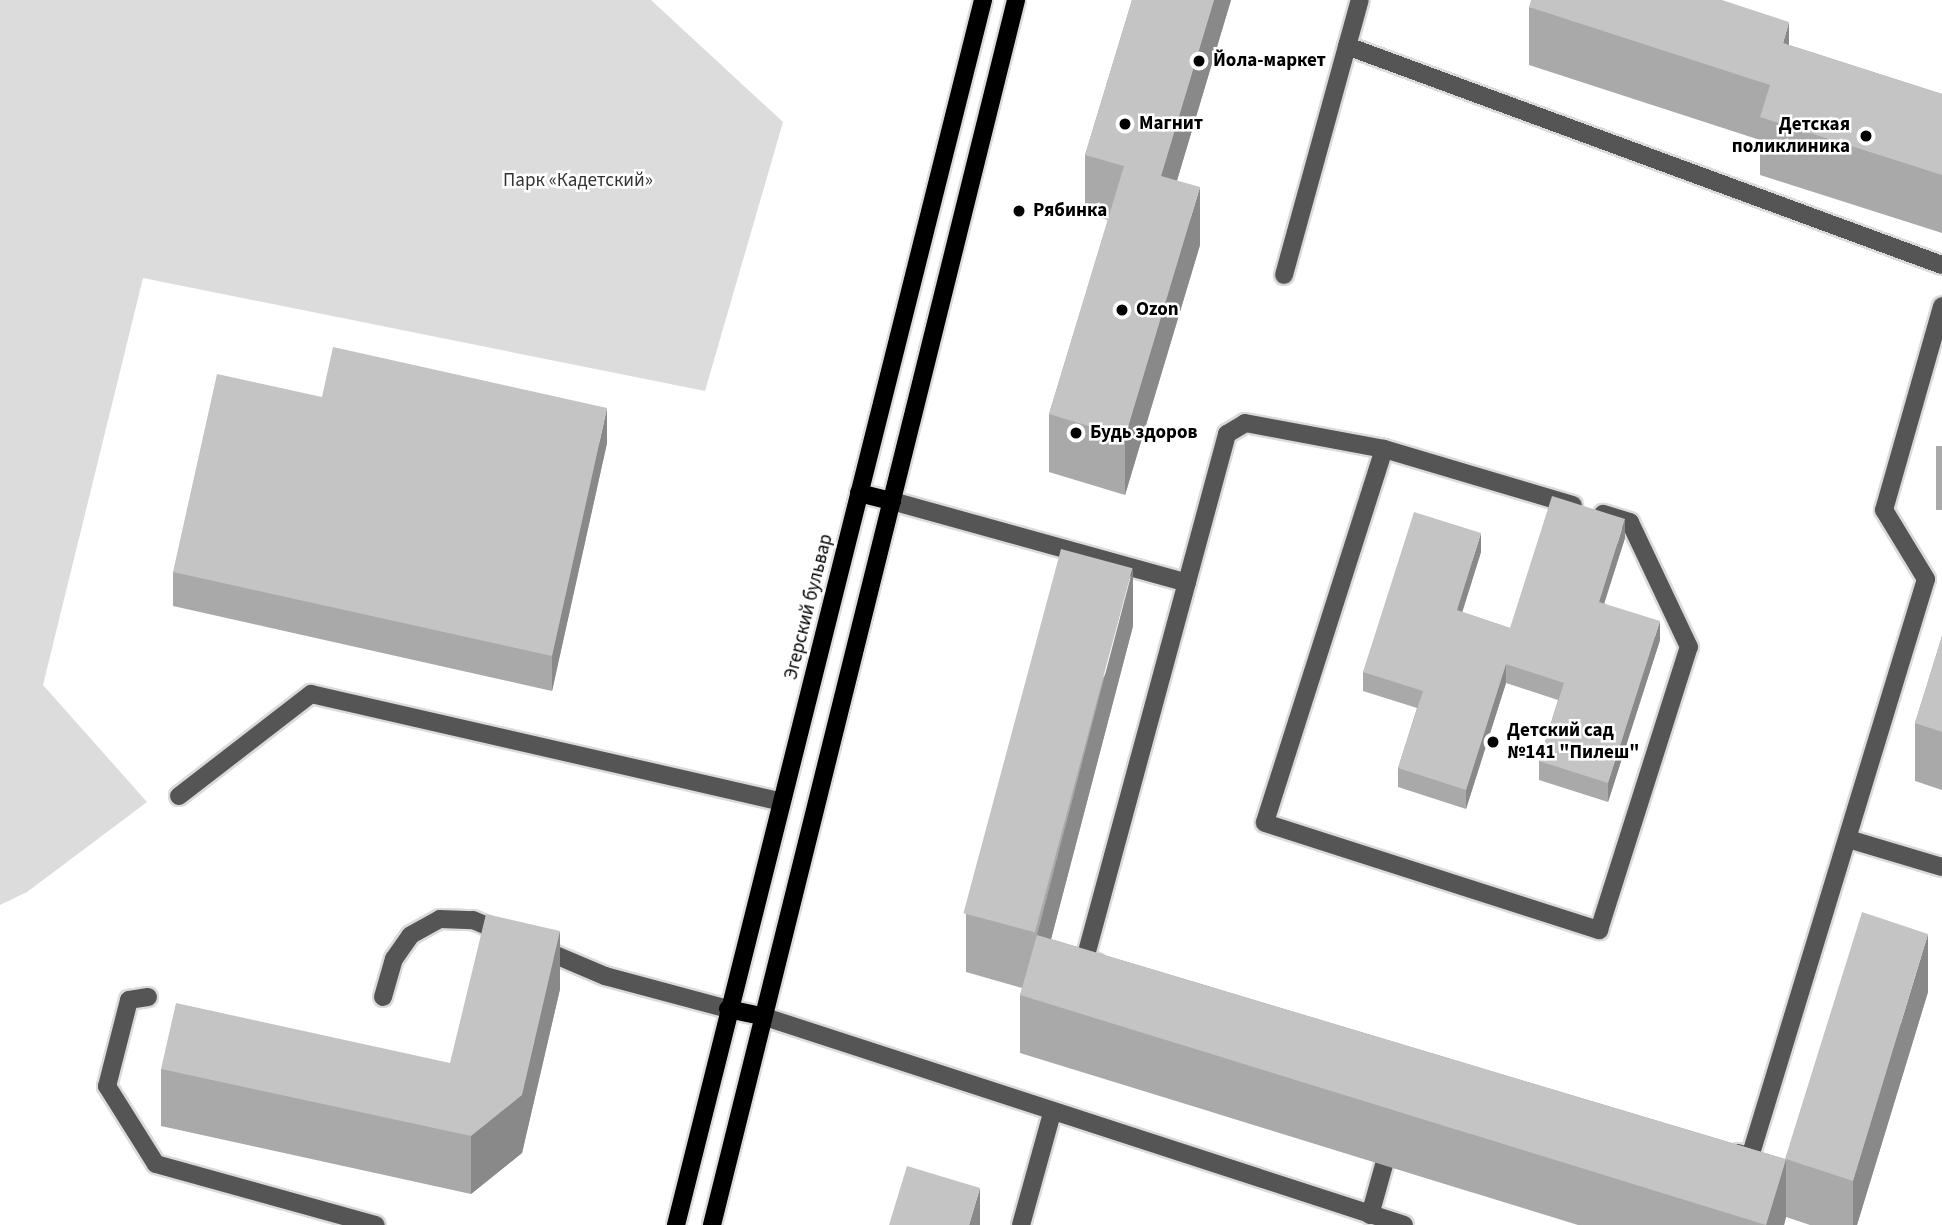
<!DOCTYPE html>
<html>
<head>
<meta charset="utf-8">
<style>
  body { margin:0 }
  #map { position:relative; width:1942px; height:1225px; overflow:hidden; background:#fff; font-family:"Source Sans 3",sans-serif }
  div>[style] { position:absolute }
  .green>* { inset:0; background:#dcdcdc }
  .roads { filter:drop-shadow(2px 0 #dbdbdb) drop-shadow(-2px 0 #dbdbdb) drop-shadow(0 2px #dbdbdb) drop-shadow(0 -2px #dbdbdb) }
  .minor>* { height:18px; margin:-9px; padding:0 9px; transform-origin:9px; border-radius:9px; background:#555 }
  .major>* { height:18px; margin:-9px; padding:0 9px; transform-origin:9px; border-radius:9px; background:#000 }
  .wall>* { inset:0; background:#a9a9a9; transform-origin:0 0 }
  .shaded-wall>* { inset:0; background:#898989 }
  .building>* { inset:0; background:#c4c4c4; transform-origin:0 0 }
  .dots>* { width:19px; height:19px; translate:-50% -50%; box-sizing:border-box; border:4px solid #fff; border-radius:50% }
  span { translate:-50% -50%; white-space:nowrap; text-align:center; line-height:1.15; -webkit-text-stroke:5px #fff; paint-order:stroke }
  .poi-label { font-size:19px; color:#000; font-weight:700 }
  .left { translate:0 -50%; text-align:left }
  .right { translate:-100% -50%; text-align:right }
  .park-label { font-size:19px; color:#333 }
  .street-label { font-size:19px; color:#000 }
</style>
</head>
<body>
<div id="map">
  <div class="green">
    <i style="clip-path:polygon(0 0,651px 0,783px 122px,705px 391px,143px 278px,43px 685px,147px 802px,27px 892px,0 905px)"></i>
  </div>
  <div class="roads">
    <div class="minor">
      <i style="left:1347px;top:46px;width:634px;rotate:20.21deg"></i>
      <i style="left:1284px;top:275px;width:285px;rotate:-74.6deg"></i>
      <i style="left:1384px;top:449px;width:392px;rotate:107.7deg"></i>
      <i style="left:1265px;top:823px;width:351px;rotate:17.8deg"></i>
      <i style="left:1599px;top:930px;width:297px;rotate:-72.4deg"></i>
      <i style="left:1689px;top:647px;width:138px;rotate:-115.3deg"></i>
      <i style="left:1630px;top:522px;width:28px;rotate:-163deg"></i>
      <i style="left:892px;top:501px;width:306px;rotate:15.5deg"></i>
      <i style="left:179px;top:796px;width:167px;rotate:-37.7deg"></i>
      <i style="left:311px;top:694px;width:482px;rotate:12.9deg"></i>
      <i style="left:1848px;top:839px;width:98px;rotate:16.6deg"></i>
      <i style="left:539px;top:948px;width:72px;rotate:23deg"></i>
      <i style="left:605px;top:976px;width:127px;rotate:15deg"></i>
      <i style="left:1097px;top:963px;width:13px;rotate:-162deg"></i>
      <i style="left:1085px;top:959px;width:544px;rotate:-74.86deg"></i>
      <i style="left:1227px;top:434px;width:21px;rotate:-31deg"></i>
      <i style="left:1245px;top:423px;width:141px;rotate:10.6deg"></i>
      <i style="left:1384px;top:449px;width:197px;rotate:16.5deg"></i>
      <i style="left:148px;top:997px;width:19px;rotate:171deg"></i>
      <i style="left:129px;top:1000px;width:89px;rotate:104.3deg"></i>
      <i style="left:107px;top:1086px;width:92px;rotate:57.9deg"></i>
      <i style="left:156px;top:1164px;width:228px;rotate:15.5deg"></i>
      <i style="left:383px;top:997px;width:40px;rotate:-74deg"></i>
      <i style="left:394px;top:959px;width:29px;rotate:-55deg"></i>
      <i style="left:411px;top:935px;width:33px;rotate:-29deg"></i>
      <i style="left:440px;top:919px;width:33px;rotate:2deg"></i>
      <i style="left:473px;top:920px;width:33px;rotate:23deg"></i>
      <i style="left:762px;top:1016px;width:675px;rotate:18.03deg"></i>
      <i style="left:1738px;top:1153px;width:13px;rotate:18deg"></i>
      <i style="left:1750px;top:1157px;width:604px;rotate:-73.06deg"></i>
      <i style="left:1926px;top:579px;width:81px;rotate:-121.3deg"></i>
      <i style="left:1884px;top:510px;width:212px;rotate:-74.1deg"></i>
      <i style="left:1370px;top:1215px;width:52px;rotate:-74.4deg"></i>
      <i style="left:1021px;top:1225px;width:116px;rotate:-74.5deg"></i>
    </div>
    <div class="major">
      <i style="left:859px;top:493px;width:34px;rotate:14deg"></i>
      <i style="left:728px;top:1009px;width:35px;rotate:12deg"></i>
      <i style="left:676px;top:1225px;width:1263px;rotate:-75.93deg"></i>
      <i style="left:712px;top:1225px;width:1262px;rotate:-76.06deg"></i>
    </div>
  </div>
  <div class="wall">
    <i style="clip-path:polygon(1132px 0,1231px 0,1177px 180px,1200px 245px,1125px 495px,1049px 472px,1049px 414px,1108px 220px,1085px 213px,1085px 155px)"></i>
    <i style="clip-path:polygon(1529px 7px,1789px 45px,1942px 94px,1942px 233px,1760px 175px,1760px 140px,1529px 65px)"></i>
    <i style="clip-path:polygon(322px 397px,607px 443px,552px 691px,173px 606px,173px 572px)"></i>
    <i style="left:1942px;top:446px;width:64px;height:6px;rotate:90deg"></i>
    <i style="clip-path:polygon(1625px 538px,1604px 603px,1660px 640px,1608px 802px,1539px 780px,1539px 761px,1558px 700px,1506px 683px,1466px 809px,1398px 787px,1398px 768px,1417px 708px,1363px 691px,1363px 672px,1481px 552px,1462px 612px,1510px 628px)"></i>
    <i style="clip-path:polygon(1133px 626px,1051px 939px,1785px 1159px,1928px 992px,1857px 1225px,1810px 1225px,1786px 1217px,1784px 1225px,1578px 1225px,1020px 1053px,1020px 995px,1022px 988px,966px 972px,966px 914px)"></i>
    <i style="clip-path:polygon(1942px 636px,1942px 790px,1915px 781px,1915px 723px)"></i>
    <i style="clip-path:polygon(560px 989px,522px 1153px,471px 1194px,161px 1126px,161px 1069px,450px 1063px)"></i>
  </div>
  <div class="shaded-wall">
    <i style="clip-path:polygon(1214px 0,1231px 0,1161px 234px,1161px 176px)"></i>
    <i style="clip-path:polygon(1789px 22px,1789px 80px,1783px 43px)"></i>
    <i style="clip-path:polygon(1200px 187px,1200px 245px,1125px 495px,1125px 437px)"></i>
    <i style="clip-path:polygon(607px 408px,607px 443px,552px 691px,552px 656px)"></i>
    <i style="clip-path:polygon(1625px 519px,1625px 538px,1599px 620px,1599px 602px)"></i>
    <i style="clip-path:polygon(1481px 533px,1481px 552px,1457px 629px,1457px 610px)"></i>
    <i style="clip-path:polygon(1133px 568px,1133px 626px,1037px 993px,1037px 935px)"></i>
    <i style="clip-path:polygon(1660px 621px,1660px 640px,1608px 802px,1608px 783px)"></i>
    <i style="clip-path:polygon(1506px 664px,1506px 683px,1466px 809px,1466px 790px)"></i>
    <i style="clip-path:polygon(560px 931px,560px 989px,522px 1153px,471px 1194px,471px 1136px)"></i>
    <i style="clip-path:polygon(1928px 934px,1928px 992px,1857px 1225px,1853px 1225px,1853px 1181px)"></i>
    <i style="clip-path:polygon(1786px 1159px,1786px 1217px,1784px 1225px,1766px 1225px)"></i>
    <i style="clip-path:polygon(980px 1188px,980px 1225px,969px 1225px)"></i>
  </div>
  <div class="building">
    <i style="clip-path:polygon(1132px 0,1214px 0,1161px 176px,1200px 187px,1125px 437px,1049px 414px,1124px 166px,1085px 155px)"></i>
    <i style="clip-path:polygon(1531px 0,1722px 0,1789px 22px,1783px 43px,1942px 94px,1942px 175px,1760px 117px,1770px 85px,1529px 7px)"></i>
    <i style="clip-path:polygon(333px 347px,607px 408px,552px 656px,173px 572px,217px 374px,322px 397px)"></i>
    <i style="clip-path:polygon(1552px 496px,1625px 519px,1599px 602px,1660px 621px,1608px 783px,1539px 761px,1564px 683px,1506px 664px,1466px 790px,1398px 768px,1423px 691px,1363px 672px,1414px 512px,1481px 533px,1457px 610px,1510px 628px)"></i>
    <i style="left:1061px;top:549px;width:74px;height:377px;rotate:15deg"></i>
    <i style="clip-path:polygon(1942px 636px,1942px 732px,1915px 723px)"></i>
    <i style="clip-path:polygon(1862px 912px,1928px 934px,1853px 1181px,1786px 1159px,1766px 1225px,1020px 995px,1037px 935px,1785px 1159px)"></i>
    <i style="clip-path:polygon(486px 914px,560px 931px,522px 1095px,471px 1136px,161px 1069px,176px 1003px,450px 1063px)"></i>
    <i style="clip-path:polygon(907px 1166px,980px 1188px,969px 1225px,889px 1225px)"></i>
  </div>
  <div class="dots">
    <i style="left:1199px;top:61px;background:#000"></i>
    <i style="left:1125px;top:124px;background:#000"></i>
    <i style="left:1866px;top:136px;background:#000"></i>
    <i style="left:1019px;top:211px;background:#000"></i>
    <i style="left:1122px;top:310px;background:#000"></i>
    <i style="left:1076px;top:433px;background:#000"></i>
    <i style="left:1493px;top:742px;background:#000"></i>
  </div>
  <div class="poi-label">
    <span class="left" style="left:1213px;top:61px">Йола-маркет</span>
    <span class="left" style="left:1139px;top:124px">Магнит</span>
    <span class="right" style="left:1850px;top:136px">Детская<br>поликлиника</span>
    <span class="left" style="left:1033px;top:211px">Рябинка</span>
    <span class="left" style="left:1136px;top:310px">Ozon</span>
    <span class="left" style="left:1090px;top:433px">Будь здоров</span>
    <span class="left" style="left:1507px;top:742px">Детский сад<br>№141 "Пилеш"</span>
  </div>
  <div class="park-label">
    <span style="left:578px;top:181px">Парк «Кадетский»</span>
  </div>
  <div class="street-label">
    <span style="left:809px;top:607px;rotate:-76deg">Эгерский бульвар</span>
  </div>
</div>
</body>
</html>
